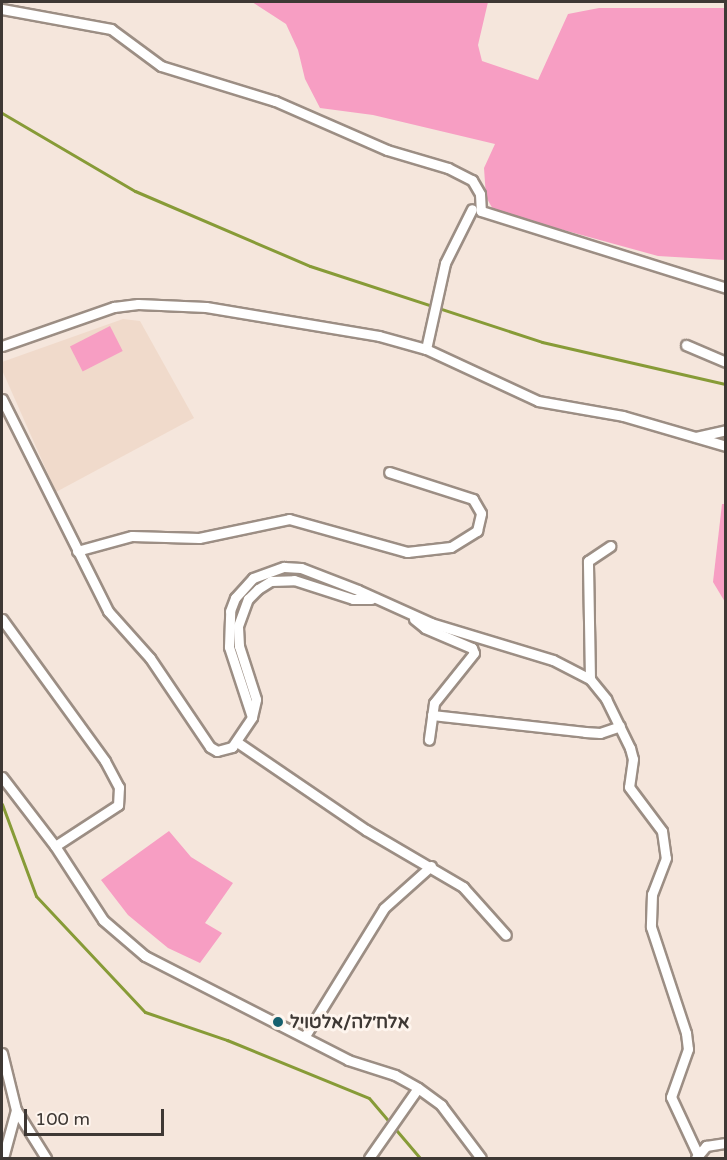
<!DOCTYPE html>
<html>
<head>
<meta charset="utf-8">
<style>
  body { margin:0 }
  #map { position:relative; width:727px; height:1160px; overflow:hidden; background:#f5e6dc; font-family:"Varela Round",Heebo,sans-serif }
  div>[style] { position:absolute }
  .built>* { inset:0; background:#f0dacb }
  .green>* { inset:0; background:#f79ec3; transform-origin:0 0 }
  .stream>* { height:3px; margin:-1.5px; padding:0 1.5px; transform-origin:1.5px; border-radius:1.5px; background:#879b37 }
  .roads { filter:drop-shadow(2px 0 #9c8e84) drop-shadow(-2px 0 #9c8e84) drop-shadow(0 2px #9c8e84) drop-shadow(0 -2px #9c8e84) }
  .minor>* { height:9px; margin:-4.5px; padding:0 4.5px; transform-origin:4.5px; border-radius:4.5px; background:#fff }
  .dots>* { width:16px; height:16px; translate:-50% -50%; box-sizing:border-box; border:3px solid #fef5ee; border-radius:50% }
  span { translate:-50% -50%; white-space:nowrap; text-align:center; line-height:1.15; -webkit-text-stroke:6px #fef5ee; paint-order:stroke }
  .poi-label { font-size:18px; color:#3e3834; font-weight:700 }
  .left { translate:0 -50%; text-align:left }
  .frame { position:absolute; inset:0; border:3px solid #3e3834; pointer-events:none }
  .scale { position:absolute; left:24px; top:1109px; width:140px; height:27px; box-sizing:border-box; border:3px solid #3e3834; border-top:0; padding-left:8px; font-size:18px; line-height:21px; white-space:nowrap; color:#3e3834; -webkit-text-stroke:4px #fef5ee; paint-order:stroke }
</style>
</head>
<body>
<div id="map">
  <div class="built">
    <i style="clip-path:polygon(123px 319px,140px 321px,194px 418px,56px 492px,2px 370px,2px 362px)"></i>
  </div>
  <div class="green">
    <i style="clip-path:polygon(252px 2px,488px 2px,478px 45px,482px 61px,538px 80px,568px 14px,599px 8px,725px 8px,725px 260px,658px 256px,494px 211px,486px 197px,484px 168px,495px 144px,373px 115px,320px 108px,305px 79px,298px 50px,286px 24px)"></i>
    <i style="left:110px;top:326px;width:28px;height:45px;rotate:63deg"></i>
    <i style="clip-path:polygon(722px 504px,725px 504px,725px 602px,713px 582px)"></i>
    <i style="clip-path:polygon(169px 831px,191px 857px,233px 883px,205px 923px,222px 933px,200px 963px,168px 948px,128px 915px,101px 880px)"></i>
  </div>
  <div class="stream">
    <i style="left:2px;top:113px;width:154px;rotate:30.4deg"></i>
    <i style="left:135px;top:191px;width:190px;rotate:23.2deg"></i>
    <i style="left:310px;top:266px;width:244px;rotate:18.1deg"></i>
    <i style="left:542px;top:342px;width:189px;rotate:12.9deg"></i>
    <i style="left:2px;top:804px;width:98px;rotate:69.7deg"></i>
    <i style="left:36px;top:896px;width:159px;rotate:46.8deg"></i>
    <i style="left:145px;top:1012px;width:87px;rotate:18.9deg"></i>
    <i style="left:227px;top:1040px;width:153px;rotate:22.2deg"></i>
    <i style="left:369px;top:1098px;width:79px;rotate:49.6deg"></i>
  </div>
  <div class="roads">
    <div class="minor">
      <i style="left:2px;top:9px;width:111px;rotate:10.4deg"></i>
      <i style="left:111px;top:29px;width:62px;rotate:36.5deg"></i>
      <i style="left:161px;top:66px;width:119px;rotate:17.1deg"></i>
      <i style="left:275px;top:101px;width:122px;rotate:23.6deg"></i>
      <i style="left:387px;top:150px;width:64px;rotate:16.4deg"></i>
      <i style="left:448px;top:168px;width:27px;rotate:27deg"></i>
      <i style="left:472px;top:180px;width:16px;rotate:60deg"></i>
      <i style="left:480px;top:194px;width:17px;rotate:87deg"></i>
      <i style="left:481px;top:211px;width:257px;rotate:17.4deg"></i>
      <i style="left:686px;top:345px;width:43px;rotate:23deg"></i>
      <i style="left:2px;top:346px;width:119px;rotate:-19.2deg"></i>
      <i style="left:114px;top:307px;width:24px;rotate:-7deg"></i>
      <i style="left:138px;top:304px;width:68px;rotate:2.5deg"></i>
      <i style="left:206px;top:307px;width:175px;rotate:9.5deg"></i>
      <i style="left:379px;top:336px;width:49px;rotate:15.5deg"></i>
      <i style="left:426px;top:349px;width:123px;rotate:24.9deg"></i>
      <i style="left:538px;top:401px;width:86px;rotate:10deg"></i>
      <i style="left:623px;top:416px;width:107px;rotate:16.2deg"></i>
      <i style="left:426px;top:349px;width:88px;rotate:-77.5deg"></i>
      <i style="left:445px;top:263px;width:60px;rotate:-63.4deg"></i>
      <i style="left:2px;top:399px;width:237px;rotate:63.4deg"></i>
      <i style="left:108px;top:611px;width:63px;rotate:48.2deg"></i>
      <i style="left:150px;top:658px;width:107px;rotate:56deg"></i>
      <i style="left:210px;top:747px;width:8px;rotate:30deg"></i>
      <i style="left:217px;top:751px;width:16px;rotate:-15deg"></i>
      <i style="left:232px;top:747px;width:36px;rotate:-56deg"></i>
      <i style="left:252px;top:717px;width:18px;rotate:-77deg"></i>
      <i style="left:256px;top:699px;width:56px;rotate:-107.8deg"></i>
      <i style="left:239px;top:646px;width:20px;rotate:-93deg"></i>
      <i style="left:238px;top:626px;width:29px;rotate:-70deg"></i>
      <i style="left:248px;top:599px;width:14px;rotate:-45deg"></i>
      <i style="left:258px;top:589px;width:15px;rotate:-32deg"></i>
      <i style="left:271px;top:581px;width:23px;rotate:-2deg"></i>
      <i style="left:294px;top:580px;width:62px;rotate:17.9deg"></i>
      <i style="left:353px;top:599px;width:18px"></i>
      <i style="left:696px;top:437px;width:31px;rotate:-13deg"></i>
      <i style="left:77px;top:551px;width:57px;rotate:-15.3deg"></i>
      <i style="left:132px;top:536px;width:67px;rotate:1.7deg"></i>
      <i style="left:199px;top:538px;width:92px;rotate:-11.9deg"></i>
      <i style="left:289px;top:519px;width:123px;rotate:15.6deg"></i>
      <i style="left:407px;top:552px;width:44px;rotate:-6.5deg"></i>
      <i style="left:451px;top:547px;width:31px;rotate:-32deg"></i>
      <i style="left:477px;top:531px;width:18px;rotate:-77deg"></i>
      <i style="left:481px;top:513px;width:16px;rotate:-120deg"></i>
      <i style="left:473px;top:499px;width:88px;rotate:-162.2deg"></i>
      <i style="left:2px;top:619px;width:175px;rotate:54deg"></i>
      <i style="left:105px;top:761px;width:30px;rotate:62deg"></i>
      <i style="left:119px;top:787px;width:18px;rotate:93deg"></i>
      <i style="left:118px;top:805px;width:75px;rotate:146.9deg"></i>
      <i style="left:414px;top:619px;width:14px;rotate:39deg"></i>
      <i style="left:425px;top:628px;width:51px;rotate:23.1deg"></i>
      <i style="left:472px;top:648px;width:5px;rotate:68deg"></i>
      <i style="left:474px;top:653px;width:64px;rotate:128.7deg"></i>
      <i style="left:434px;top:703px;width:37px;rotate:98deg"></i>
      <i style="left:590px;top:679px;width:118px;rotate:-91deg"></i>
      <i style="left:588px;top:561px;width:27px;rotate:-34deg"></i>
      <i style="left:432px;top:715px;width:154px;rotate:6.3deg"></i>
      <i style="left:585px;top:732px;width:15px;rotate:4deg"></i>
      <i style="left:600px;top:733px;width:21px;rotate:-19deg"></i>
      <i style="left:252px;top:717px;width:74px;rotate:-108.2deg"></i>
      <i style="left:229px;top:647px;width:36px;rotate:-88deg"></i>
      <i style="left:230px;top:611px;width:14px;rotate:-69deg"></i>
      <i style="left:235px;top:598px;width:27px;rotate:-48deg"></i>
      <i style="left:253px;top:578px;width:33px;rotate:-20deg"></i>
      <i style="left:284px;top:567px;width:17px;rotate:3deg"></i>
      <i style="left:301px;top:568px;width:61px;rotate:21.1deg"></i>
      <i style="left:358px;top:590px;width:80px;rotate:24.3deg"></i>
      <i style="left:431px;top:623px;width:127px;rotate:16.9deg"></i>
      <i style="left:553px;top:660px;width:42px;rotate:27.2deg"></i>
      <i style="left:590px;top:679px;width:26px;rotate:51deg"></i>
      <i style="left:606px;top:699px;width:55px;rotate:63.9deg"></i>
      <i style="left:630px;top:748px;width:11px;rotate:75deg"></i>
      <i style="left:633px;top:759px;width:28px;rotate:98deg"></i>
      <i style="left:629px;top:787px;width:55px;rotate:53.1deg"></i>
      <i style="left:662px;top:831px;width:27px;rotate:82deg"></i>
      <i style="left:666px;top:858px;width:39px;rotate:111deg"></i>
      <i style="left:652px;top:894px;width:33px;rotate:92deg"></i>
      <i style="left:651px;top:927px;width:112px;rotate:71.7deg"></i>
      <i style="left:686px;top:1033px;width:16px;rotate:83deg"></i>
      <i style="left:688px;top:1049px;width:51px;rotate:109.5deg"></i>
      <i style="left:671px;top:1097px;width:64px;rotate:65deg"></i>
      <i style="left:237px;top:742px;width:156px;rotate:34.3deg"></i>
      <i style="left:366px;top:830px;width:113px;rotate:30.4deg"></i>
      <i style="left:463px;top:887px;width:64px;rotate:48.1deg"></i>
      <i style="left:2px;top:777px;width:87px;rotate:52.5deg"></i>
      <i style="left:55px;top:846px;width:88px;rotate:57deg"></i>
      <i style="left:103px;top:920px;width:55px;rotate:40.6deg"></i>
      <i style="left:145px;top:956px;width:228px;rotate:27.1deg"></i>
      <i style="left:348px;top:1060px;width:49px;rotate:17.7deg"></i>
      <i style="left:395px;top:1075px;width:26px;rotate:29deg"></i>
      <i style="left:418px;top:1088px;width:29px;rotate:36deg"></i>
      <i style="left:441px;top:1105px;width:66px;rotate:53deg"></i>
      <i style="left:305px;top:1036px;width:150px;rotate:-58.3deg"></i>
      <i style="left:384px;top:908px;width:63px;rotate:-41.8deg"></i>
      <i style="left:2px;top:1053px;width:59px;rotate:76.2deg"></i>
      <i style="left:16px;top:1110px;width:50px;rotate:105.2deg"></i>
      <i style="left:16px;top:1110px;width:57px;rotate:58deg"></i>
      <i style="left:369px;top:1158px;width:85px;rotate:-55deg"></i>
      <i style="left:696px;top:1158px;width:16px;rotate:-50deg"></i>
      <i style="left:706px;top:1146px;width:20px;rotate:-9deg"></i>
    </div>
  </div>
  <div class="dots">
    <i style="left:278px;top:1022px;background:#16606e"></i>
  </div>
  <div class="poi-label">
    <span class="left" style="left:290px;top:1022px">אלח׳לה/אלטויל</span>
  </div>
  <div class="frame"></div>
  <div class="scale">100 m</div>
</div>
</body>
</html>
